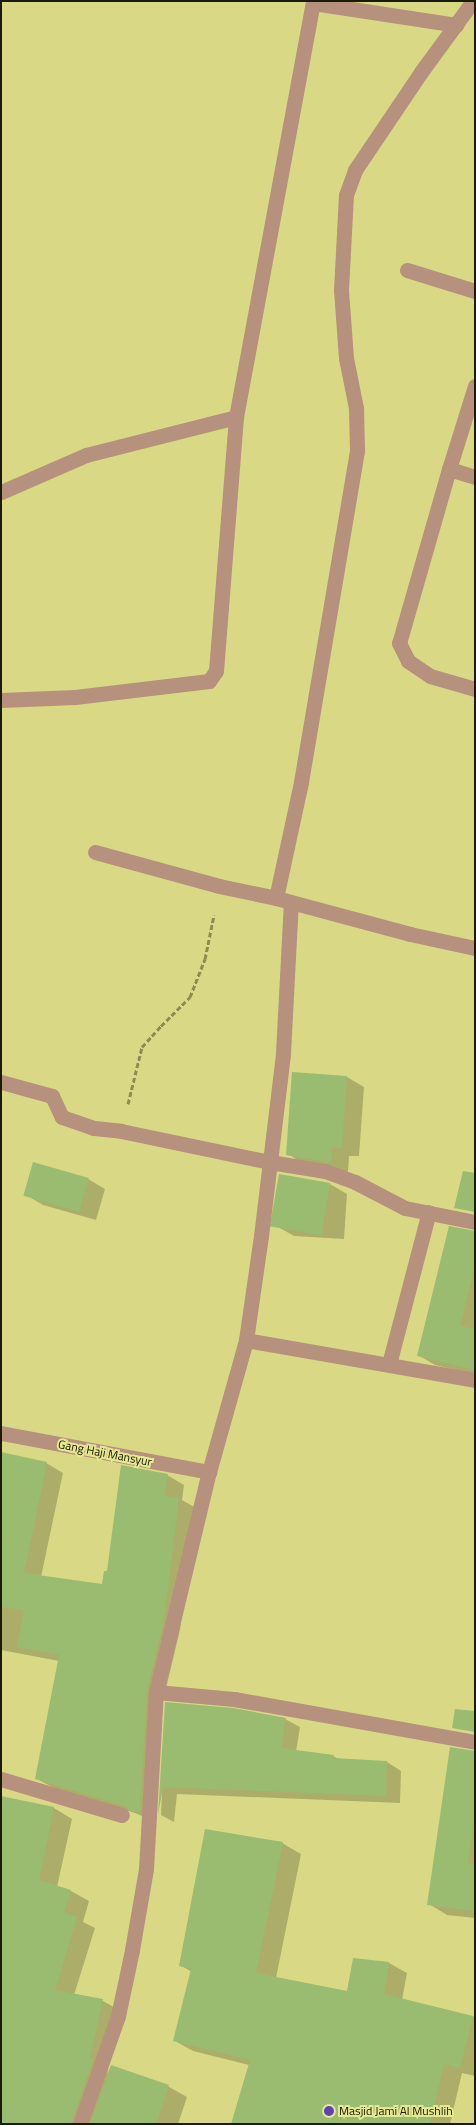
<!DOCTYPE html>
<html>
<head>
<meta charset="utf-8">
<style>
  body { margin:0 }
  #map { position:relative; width:476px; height:2125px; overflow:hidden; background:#d9d985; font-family:"Titillium Web",sans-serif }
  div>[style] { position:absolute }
  .shadow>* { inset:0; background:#0003 }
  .building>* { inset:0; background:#99bc71; transform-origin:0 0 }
  .path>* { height:3px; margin-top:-1.5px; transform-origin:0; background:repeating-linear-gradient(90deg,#8c8c50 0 5px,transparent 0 7.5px) }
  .street>* { height:15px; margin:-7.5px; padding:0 7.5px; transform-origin:7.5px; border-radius:7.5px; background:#b6917d }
  .dots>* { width:14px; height:14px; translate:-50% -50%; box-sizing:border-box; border:2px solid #e6e792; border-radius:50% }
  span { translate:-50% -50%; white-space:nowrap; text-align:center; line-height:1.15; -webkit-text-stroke:4px #e6e792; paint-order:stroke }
  .street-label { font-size:12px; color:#1b1b02 }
  .poi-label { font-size:12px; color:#1b1b02 }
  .left { translate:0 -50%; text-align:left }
  .frame { position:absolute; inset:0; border:2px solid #1b1b02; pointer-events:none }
</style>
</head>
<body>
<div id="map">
  <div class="shadow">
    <i style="clip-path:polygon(347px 1077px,364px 1087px,359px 1156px,349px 1156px,348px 1172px,304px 1164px,288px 1154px)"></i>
    <i style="clip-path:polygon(88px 1179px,105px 1189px,96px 1220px,43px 1205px,26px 1195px)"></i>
    <i style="clip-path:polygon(330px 1184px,347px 1194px,344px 1239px,294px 1236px,278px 1227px)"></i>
    <i style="clip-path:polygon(475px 1235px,475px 1375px,435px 1365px,418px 1355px)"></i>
    <i style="clip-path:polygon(1px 1454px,46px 1463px,63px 1473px,41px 1577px,103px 1585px,108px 1573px,167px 1475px,184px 1485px,182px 1500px,196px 1508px,180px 1630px,163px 1701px,156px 1822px,135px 1813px,54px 1788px,37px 1779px,59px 1661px,1px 1650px)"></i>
    <i style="clip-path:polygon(166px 1704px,285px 1719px,300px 1727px,296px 1752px,333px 1756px,340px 1760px,387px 1762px,401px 1771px,400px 1803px,177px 1794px,174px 1822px,161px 1815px)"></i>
    <i style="clip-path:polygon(475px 1752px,475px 1918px,447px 1915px,429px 1904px)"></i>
    <i style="clip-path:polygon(4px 1798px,54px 1808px,72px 1819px,57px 1887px,71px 1891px,89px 1901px,83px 1922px,95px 1928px,74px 1995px,103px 2001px,121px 2011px,107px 2074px,111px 2067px,169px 2087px,187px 2097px,178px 2124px,1px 2124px)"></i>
    <i style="clip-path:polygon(282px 1843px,301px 1854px,276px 1978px,348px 1992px,389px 1963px,407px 1973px,402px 2000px,475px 2017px,475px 2076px,462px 2073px,450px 2124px,232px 2124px,249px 2065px,193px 2051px,175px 2041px,192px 1972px,180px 1965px)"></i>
  </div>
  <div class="building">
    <i style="clip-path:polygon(292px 1072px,347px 1076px,342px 1148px,332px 1147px,331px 1163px,286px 1155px)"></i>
    <i style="left:33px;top:1162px;width:58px;height:35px;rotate:16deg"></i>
    <i style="clip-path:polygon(463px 1171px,475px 1173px,475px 1212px,454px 1208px)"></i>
    <i style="left:279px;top:1174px;width:52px;height:53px;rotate:10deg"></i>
    <i style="clip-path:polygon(449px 1226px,475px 1231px,475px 1265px,460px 1326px,475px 1329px,475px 1370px,417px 1356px)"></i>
    <i style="clip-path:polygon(1px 1452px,47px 1462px,24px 1573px,102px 1584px,104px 1571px,107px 1571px,121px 1465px,168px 1474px,165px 1496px,179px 1497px,164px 1620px,147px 1691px,140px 1813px,130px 1811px,125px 1806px,35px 1779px,59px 1655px,17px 1647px,24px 1610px,1px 1607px)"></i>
    <i style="clip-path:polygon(165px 1702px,233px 1708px,286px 1718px,281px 1748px,334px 1755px,333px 1758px,387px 1761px,386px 1796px,163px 1787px,158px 1815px)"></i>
    <i style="clip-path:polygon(455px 1709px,475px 1711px,475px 1732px,452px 1728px)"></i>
    <i style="clip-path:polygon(450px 1747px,475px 1751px,475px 1813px,468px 1863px,475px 1864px,475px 1911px,427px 1905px)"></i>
    <i style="clip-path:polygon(1px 1796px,54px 1807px,39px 1880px,71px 1890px,64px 1913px,77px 1917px,55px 1990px,103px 1999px,90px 2058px,93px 2059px,71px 2124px,1px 2124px)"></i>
    <i style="clip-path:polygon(205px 1829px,283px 1842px,256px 1973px,347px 1991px,353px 1958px,389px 1962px,384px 1994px,473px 2016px,460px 2068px,444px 2064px,430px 2124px,231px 2124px,250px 2060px,173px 2041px,191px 1969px,179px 1966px)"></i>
    <i style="clip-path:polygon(111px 2065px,169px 2085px,156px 2124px,90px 2124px)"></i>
  </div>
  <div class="path">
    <i style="left:128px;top:1104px;width:59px;rotate:-76.2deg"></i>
    <i style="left:142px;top:1047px;width:28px;rotate:-48deg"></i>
    <i style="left:161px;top:1026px;width:41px;rotate:-45deg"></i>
    <i style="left:190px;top:997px;width:41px;rotate:-68.5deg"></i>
    <i style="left:205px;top:959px;width:45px;rotate:-78.4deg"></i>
  </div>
  <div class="street">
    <i style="left:313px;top:3px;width:145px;rotate:8.7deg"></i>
    <i style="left:407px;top:270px;width:71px;rotate:17.2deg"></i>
    <i style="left:475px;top:386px;width:87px;rotate:107.4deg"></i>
    <i style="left:449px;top:469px;width:27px;rotate:17deg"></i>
    <i style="left:449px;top:469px;width:181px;rotate:106deg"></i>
    <i style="left:399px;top:643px;width:20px;rotate:63deg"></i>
    <i style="left:408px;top:661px;width:27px;rotate:34deg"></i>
    <i style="left:430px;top:676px;width:47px;rotate:16.1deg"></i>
    <i style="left:1px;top:492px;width:93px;rotate:-23.5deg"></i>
    <i style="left:86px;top:455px;width:155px;rotate:-14.2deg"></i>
    <i style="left:236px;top:417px;width:423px;rotate:-79.5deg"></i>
    <i style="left:1px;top:700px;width:74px;rotate:-2.3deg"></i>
    <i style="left:75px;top:697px;width:135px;rotate:-6.8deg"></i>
    <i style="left:209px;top:681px;width:12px;rotate:-55deg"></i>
    <i style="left:216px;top:671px;width:255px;rotate:-85.5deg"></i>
    <i style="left:95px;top:852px;width:129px;rotate:15.3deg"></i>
    <i style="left:219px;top:886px;width:58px;rotate:11.9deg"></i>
    <i style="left:276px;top:898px;width:139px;rotate:15deg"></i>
    <i style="left:410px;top:934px;width:66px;rotate:12.2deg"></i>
    <i style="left:276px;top:898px;width:119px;rotate:-77.8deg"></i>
    <i style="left:301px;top:782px;width:336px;rotate:-80.4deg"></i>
    <i style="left:357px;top:451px;width:43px;rotate:-91.3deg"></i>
    <i style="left:356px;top:408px;width:51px;rotate:-101.3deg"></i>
    <i style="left:346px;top:358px;width:68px;rotate:-94.2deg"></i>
    <i style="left:341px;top:290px;width:95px;rotate:-87deg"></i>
    <i style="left:346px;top:195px;width:27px;rotate:-70deg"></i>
    <i style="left:355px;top:170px;width:118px;rotate:-56deg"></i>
    <i style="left:421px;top:72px;width:88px;rotate:-53.8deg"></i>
    <i style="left:1px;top:1082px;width:53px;rotate:15.4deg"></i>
    <i style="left:52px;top:1096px;width:23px;rotate:65deg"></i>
    <i style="left:62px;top:1117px;width:34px;rotate:19deg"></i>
    <i style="left:94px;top:1128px;width:27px;rotate:6deg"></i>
    <i style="left:121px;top:1131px;width:152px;rotate:11.8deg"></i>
    <i style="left:270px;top:1162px;width:56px;rotate:9.3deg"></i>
    <i style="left:325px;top:1171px;width:32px;rotate:20deg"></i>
    <i style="left:355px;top:1182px;width:56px;rotate:27.5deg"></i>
    <i style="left:405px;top:1208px;width:71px;rotate:11.3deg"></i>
    <i style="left:246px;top:1340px;width:232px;rotate:9.9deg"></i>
    <i style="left:389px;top:1364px;width:157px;rotate:-75.3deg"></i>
    <i style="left:1px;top:1433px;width:212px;rotate:10.6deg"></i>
    <i style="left:156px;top:1692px;width:78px;rotate:5.1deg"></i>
    <i style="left:234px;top:1699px;width:245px;rotate:10.1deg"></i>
    <i style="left:1px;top:1779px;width:126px;rotate:16.6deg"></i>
    <i style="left:80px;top:2124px;width:114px;rotate:-70.6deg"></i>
    <i style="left:118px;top:2016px;width:67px;rotate:-78deg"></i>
    <i style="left:132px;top:1950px;width:82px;rotate:-80.2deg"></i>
    <i style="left:146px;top:1869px;width:177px;rotate:-86.8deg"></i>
    <i style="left:156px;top:1692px;width:226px;rotate:-76.5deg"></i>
    <i style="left:209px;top:1472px;width:137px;rotate:-74.3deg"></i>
    <i style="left:246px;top:1340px;width:105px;rotate:-81.8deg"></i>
    <i style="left:261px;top:1236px;width:184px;rotate:-83.1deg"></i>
    <i style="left:283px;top:1053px;width:151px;rotate:-87deg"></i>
  </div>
  <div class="dots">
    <i style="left:329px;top:2111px;background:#5f42ba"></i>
  </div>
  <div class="street-label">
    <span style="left:105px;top:1453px;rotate:11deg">Gang Haji Mansyur</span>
  </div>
  <div class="poi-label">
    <span class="left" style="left:339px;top:2111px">Masjid Jami Al Mushlih</span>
  </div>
  <div class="frame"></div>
</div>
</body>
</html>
